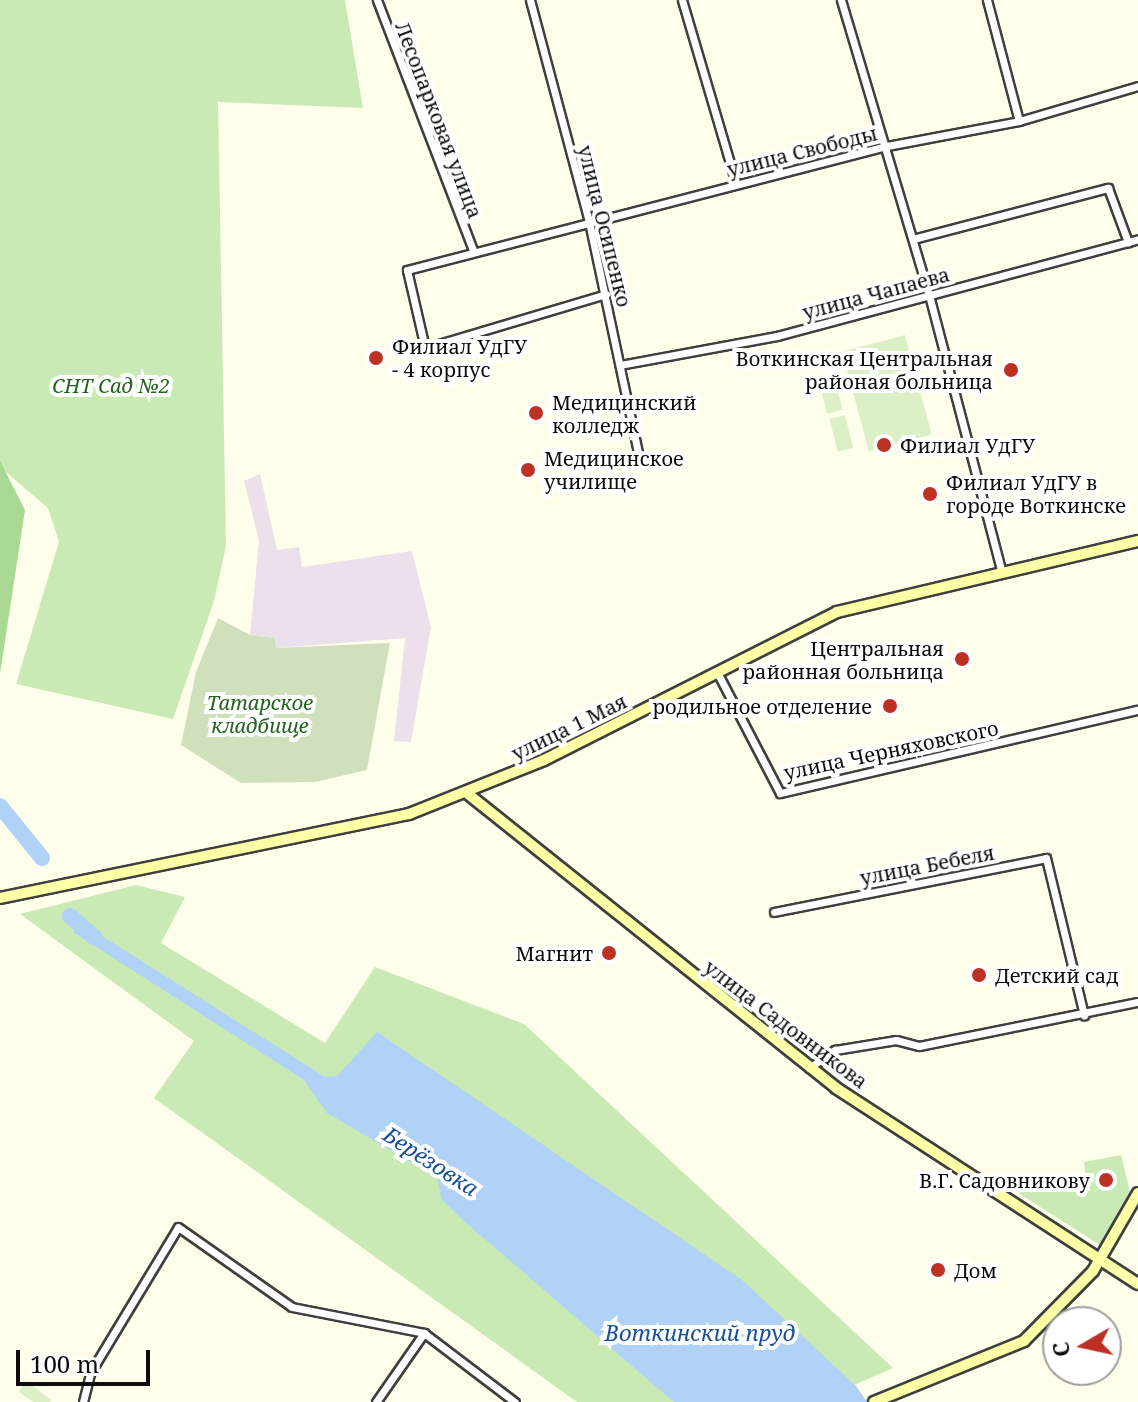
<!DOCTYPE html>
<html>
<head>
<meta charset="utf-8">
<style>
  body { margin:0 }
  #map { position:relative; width:1138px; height:1402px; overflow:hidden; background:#fffeeb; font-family:"Noto Serif",serif }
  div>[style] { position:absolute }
  .industrial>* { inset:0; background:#ebe0eb }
  .green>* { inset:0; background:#c9e9b5 }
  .forest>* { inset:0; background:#aad994 }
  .cemetery>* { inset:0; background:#d0e0bd }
  .pitch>* { inset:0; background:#dcf0c7; transform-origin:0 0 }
  .water>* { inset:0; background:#b0d2f6 }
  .river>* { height:16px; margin:-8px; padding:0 8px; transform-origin:8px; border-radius:8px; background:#b0d2f6 }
  .roads { filter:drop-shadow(2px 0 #3f3f3f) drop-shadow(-2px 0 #3f3f3f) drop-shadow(0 2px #3f3f3f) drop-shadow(0 -2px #3f3f3f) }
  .street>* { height:7px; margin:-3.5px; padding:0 3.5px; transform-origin:3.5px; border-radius:3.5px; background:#fff }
  .secondary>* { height:10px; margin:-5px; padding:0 5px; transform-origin:5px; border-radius:5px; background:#fdffa6 }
  .dots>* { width:22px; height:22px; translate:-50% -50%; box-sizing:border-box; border:4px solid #fff; border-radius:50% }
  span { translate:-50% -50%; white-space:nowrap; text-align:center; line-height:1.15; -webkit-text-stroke:8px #fff; paint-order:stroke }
  .street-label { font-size:20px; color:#0c0c0c }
  .poi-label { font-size:20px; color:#0c0c0c }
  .left { translate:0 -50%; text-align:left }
  .right { translate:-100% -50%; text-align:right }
  .park-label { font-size:20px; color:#22631d; font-style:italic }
  .water-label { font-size:22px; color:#16509d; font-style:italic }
  .north { position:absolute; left:1042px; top:1306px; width:80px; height:80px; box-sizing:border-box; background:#fff; border:2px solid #9e9e9e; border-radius:50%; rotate:261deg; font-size:22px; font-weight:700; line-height:32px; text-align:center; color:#0c0c0c }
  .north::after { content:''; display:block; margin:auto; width:28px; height:36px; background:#bc3124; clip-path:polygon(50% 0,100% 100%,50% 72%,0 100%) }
  .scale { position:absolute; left:16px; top:1350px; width:134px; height:36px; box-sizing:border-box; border:4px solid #0c0c0c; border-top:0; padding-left:10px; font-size:24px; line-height:28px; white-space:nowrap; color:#0c0c0c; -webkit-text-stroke:6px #fff; paint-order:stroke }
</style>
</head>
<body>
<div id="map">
  <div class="industrial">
    <i style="clip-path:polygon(260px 474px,277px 550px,299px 547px,302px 567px,412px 551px,431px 627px,411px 742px,394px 741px,405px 638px,276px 648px,275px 638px,250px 635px,259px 541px,244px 481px)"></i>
  </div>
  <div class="green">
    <i style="clip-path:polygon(0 0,345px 0,363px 108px,218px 102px,226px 546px,214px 601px,173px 719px,16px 684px,59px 542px,48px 508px,0 467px)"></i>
    <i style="clip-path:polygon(136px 885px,185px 897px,161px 943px,325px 1043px,375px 967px,524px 1024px,893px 1368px,815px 1402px,577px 1402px,154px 1098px,194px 1041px,20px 914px)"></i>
    <i style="clip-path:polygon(1121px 1155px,1130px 1192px,1100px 1245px,1018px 1193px,1086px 1177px,1084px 1162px)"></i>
  </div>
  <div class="forest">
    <i style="clip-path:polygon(0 461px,25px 510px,0 674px)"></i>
  </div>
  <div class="cemetery">
    <i style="clip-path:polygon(218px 618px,250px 635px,275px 638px,276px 648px,390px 643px,367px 770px,315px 782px,241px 783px,181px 745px,196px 672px)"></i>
  </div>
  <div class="pitch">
    <i style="left:905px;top:335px;width:103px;height:65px;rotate:75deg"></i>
    <i style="left:834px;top:377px;width:34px;height:16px;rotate:75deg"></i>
    <i style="left:845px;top:415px;width:34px;height:16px;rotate:76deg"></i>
    <i style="clip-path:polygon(26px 1381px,52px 1400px,50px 1402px,33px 1402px,19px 1392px)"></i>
  </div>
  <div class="water">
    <i style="clip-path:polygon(83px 924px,325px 1077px,337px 1076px,377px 1032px,742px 1280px,856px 1386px,867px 1402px,674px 1402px,465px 1222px,441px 1199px,438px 1178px,327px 1113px,304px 1080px,73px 932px)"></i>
  </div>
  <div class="river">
    <i style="left:0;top:806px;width:67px;rotate:51.1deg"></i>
    <i style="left:70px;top:916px;width:33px;rotate:41deg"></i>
  </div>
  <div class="roads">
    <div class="street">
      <i style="left:377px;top:0;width:268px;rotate:69deg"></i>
      <i style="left:530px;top:0;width:230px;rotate:75.1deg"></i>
      <i style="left:589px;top:222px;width:244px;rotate:78deg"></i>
      <i style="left:682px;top:0;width:192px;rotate:73.6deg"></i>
      <i style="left:841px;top:0;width:308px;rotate:73.4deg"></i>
      <i style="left:929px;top:295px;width:287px;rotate:75.3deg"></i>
      <i style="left:987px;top:0;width:125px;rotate:75.2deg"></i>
      <i style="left:913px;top:239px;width:202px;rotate:-14.7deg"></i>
      <i style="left:1108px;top:188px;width:58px;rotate:69.7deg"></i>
      <i style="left:606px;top:294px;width:189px;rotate:163.4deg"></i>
      <i style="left:425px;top:348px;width:80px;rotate:-103deg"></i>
      <i style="left:407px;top:270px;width:496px;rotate:-14.5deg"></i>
      <i style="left:887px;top:146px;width:134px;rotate:-10.7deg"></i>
      <i style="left:1019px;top:121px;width:124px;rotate:-16.4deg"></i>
      <i style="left:620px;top:365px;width:160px;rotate:-10.5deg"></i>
      <i style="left:777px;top:336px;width:374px;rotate:-15deg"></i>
      <i style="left:718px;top:674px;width:134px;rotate:62.5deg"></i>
      <i style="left:780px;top:793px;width:367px;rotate:-13.1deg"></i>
      <i style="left:774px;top:912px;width:277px;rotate:-11.2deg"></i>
      <i style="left:1046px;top:858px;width:162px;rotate:76.4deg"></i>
      <i style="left:809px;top:1068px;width:32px;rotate:-35deg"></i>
      <i style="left:835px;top:1050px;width:62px;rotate:-9.3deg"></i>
      <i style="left:896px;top:1040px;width:24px;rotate:15deg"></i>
      <i style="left:919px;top:1046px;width:223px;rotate:-11.4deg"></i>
      <i style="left:83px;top:1402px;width:30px;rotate:-76deg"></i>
      <i style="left:90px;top:1373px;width:170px;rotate:-58.9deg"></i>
      <i style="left:178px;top:1227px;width:139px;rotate:35.1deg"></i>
      <i style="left:292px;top:1307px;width:135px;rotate:11.1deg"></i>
      <i style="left:424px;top:1333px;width:114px;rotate:37.2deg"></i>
      <i style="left:376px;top:1402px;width:84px;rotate:-55.2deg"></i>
    </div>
    <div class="secondary">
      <i style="left:468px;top:794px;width:471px;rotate:38.6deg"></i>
      <i style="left:836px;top:1088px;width:360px;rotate:33deg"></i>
      <i style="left:0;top:898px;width:418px;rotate:-11.6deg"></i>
      <i style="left:409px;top:814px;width:145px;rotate:-21.8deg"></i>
      <i style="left:544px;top:760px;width:328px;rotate:-26.8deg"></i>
      <i style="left:837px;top:612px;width:309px;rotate:-13.3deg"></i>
      <i style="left:874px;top:1402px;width:162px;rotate:-22.1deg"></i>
      <i style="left:1024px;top:1341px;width:98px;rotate:-45.4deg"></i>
      <i style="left:1093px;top:1271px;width:90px;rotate:-60deg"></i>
    </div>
  </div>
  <div class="dots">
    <i style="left:376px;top:358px;background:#bc3124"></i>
    <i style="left:1011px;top:370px;background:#bc3124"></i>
    <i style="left:536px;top:413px;background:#bc3124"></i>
    <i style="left:884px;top:445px;background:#bc3124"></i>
    <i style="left:528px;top:470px;background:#bc3124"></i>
    <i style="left:930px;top:494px;background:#bc3124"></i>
    <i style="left:962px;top:659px;background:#bc3124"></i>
    <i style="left:890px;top:706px;background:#bc3124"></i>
    <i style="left:609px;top:953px;background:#bc3124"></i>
    <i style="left:979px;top:975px;background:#bc3124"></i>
    <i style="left:1106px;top:1180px;background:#bc3124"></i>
    <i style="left:938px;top:1270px;background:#bc3124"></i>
  </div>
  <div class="street-label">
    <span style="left:439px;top:120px;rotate:69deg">Лесопарковая улица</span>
    <span style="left:802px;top:151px;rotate:-14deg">улица Свободы</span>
    <span style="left:605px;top:226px;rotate:76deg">улица Осипенко</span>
    <span style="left:876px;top:293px;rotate:-15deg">улица Чапаева</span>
    <span style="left:569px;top:727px;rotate:-26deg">улица 1 Мая</span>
    <span style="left:891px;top:750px;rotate:-12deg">улица Черняховского</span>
    <span style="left:927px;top:865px;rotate:-11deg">улица Бебеля</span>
    <span style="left:786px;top:1024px;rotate:37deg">улица Садовникова</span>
  </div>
  <div class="poi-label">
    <span class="left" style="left:392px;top:358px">Филиал УдГУ<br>- 4 корпус</span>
    <span class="right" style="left:993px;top:370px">Воткинская Центральная<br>районая больница</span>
    <span class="left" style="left:552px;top:414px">Медицинский<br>колледж</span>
    <span class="left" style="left:900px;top:445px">Филиал УдГУ</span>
    <span class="left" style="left:544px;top:470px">Медицинское<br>училище</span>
    <span class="left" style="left:946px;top:494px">Филиал УдГУ в<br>городе Воткинске</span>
    <span class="right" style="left:944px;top:660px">Центральная<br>районная больница</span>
    <span class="right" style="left:872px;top:706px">родильное отделение</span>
    <span class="right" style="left:593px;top:953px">Магнит</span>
    <span class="left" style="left:995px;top:975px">Детский сад</span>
    <span class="right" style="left:1090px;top:1180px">В.Г. Садовникову</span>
    <span class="left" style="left:954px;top:1270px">Дом</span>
  </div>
  <div class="park-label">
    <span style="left:111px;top:385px">СНТ Сад №2</span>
    <span style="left:260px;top:714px">Татарское<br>кладбище</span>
  </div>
  <div class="water-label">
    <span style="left:431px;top:1161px;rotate:33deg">Берёзовка</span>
    <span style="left:700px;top:1333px">Воткинский пруд</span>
  </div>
  <div class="north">С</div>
  <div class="scale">100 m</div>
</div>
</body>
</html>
